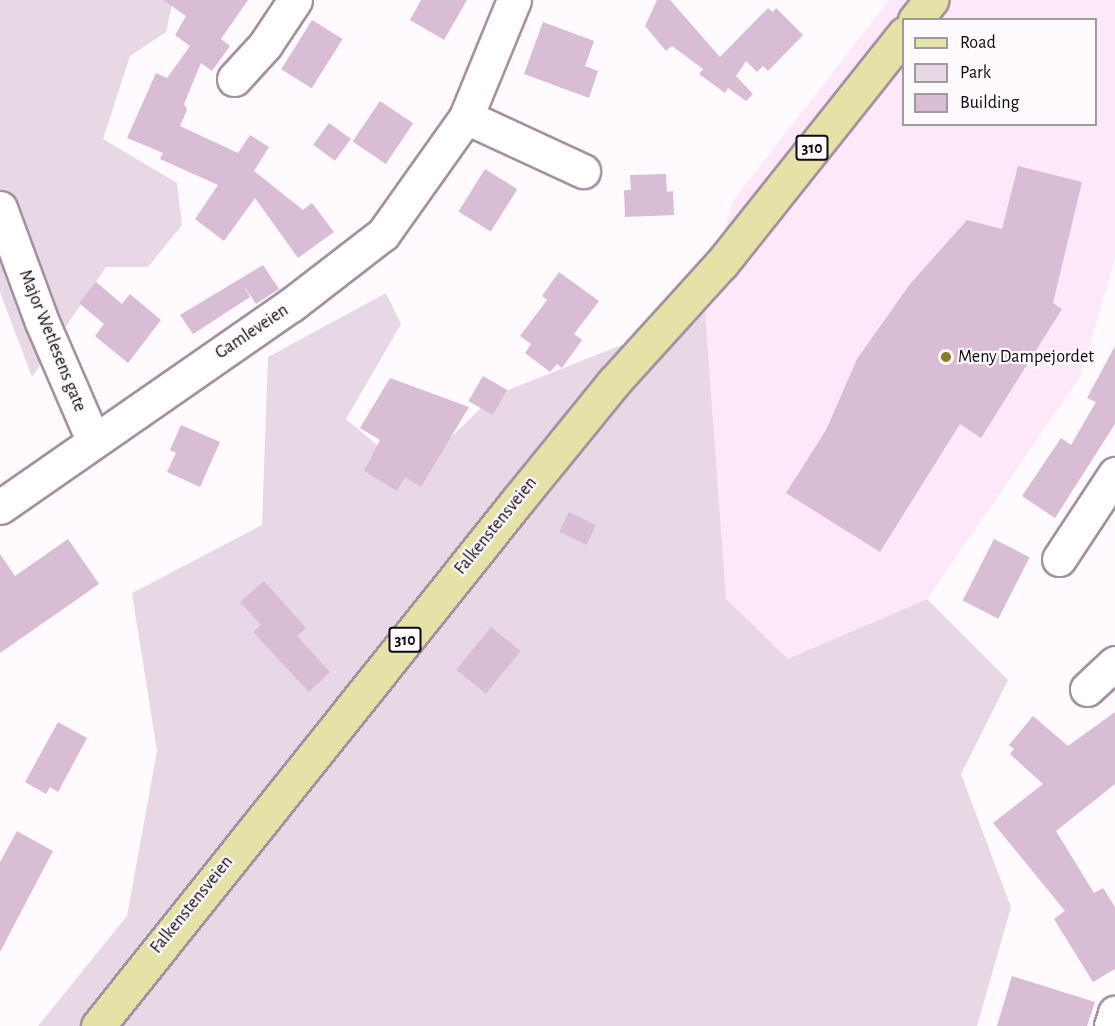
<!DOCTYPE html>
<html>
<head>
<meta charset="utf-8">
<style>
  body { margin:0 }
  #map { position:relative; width:1115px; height:1026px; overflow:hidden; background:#fefafd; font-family:"Alegreya Sans",sans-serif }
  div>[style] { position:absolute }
  .built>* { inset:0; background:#fde8fa }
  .green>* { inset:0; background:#e8d7e5 }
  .building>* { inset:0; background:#d9bdd5; transform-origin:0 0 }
  .roads { filter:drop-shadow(2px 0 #a391a0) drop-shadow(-2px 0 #a391a0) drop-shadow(0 2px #a391a0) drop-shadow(0 -2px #a391a0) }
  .minor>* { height:33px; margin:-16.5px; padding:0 16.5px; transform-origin:16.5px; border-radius:16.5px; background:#fff }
  .major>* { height:33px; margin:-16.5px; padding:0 16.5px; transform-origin:16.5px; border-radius:16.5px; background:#e5e2a7 }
  .dots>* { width:16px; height:16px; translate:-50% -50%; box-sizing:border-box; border:3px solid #fefafd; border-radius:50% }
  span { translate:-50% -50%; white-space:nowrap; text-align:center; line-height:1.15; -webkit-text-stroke:4.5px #fefafd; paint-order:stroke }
  .shield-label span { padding:2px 4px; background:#fefafd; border:2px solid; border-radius:4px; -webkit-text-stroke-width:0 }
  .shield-label { font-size:16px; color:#0f090f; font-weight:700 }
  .street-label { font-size:18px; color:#0f090f }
  .poi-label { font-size:18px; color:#0f090f }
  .left { translate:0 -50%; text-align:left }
  .legend { position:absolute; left:902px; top:18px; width:195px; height:108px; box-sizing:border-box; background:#fefafd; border:2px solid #9e9a9e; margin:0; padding:8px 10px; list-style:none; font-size:18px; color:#0f090f }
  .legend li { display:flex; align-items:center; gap:12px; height:30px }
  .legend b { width:30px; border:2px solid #9e9a9e }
</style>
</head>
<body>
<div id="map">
  <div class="built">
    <i style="clip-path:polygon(evenodd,889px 0,1115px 0,1115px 258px,1080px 377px,927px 599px,788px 659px,725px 598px,705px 312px,732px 202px,889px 0,904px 20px,1096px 20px,1096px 124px,904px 124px,904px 20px)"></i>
  </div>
  <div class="green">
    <i style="clip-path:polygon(0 0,173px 0,166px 32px,130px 56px,103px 139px,177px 183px,182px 225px,148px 267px,106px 267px,32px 377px,0 292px)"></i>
    <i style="clip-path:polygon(386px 293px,401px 324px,346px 419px,413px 475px,493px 396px,705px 312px,726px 599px,788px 659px,927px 599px,1008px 680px,961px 774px,1011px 907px,977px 1026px,38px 1026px,127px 916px,157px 751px,132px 593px,262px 525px,268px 357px)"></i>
  </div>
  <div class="building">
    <i style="clip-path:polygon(163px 0,248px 0,221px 39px,230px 46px,212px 71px,201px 63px,184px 104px,187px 110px,180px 126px,238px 153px,250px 135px,269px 147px,254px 171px,303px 210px,312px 203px,334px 232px,298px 258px,255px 198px,224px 241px,195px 219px,218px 185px,160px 159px,163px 153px,127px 138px,156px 73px,167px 78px,190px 46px,175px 35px,186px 16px)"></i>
    <i style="clip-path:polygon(421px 0,467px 0,444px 40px,410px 20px)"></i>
    <i style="clip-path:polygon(657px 0,670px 0,720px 57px,768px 8px,773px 12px,776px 8px,803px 35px,768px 71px,763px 66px,757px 72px,746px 61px,736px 76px,753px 94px,746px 101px,728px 88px,725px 93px,699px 74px,703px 69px,672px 46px,666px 51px,645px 26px)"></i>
    <i style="left:312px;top:20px;width:36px;height:58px;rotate:32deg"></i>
    <i style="clip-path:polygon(543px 22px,594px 41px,585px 66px,598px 71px,589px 98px,524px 74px)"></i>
    <i style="left:380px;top:101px;width:40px;height:49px;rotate:34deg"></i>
    <i style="left:329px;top:123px;width:27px;height:27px;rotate:36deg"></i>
    <i style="clip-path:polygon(1018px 166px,1082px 182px,1053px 303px,1062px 309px,981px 438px,960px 424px,880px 552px,786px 493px,826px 430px,857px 359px,910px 284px,967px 220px,1002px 229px)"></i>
    <i style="left:485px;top:169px;width:38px;height:50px;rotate:32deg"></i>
    <i style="clip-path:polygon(666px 174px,667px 192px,673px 191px,674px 215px,625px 217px,624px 190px,631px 190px,630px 175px)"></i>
    <i style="clip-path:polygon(263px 265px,279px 289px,256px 304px,244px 286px,250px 297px,193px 334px,180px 315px)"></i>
    <i style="clip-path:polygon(559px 272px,599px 301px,574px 334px,582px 340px,562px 368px,557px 364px,550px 372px,525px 353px,531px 344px,520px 336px,547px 300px,542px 296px)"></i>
    <i style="clip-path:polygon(96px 282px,122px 304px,130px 294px,161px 320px,128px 363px,95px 336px,104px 324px,79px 303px)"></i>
    <i style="clip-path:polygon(1115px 346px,1115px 424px,1055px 518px,1022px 496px,1061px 438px,1071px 445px,1096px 402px,1087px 398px)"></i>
    <i style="left:483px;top:376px;width:28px;height:29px;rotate:30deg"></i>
    <i style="clip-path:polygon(390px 378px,469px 407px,421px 487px,405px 477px,397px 491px,364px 471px,380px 440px,360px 428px)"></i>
    <i style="clip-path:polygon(181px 425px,220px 442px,200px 487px,167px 472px,176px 453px,170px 450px)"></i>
    <i style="left:569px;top:512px;width:30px;height:22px;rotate:26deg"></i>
    <i style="clip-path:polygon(68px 539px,99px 584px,0 653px,0 554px,15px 576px)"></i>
    <i style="left:994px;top:539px;width:40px;height:69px;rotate:27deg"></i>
    <i style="clip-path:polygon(264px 581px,306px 628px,297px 636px,330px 672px,309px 692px,253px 632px,261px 625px,240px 602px)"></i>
    <i style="left:491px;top:627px;width:38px;height:55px;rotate:39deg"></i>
    <i style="clip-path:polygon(1115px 712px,1115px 784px,1056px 831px,1094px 893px,1103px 888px,1115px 907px,1115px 969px,1093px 982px,1054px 919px,1065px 911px,993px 823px,1043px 784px,1010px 754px,1014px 749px,1009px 745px,1033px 716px,1068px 746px)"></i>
    <i style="clip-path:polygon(58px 722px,87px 738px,58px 792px,50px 787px,46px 794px,25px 782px)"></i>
    <i style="clip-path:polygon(17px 831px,53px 851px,0 952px,0 862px)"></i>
    <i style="clip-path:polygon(1012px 976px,1095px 1002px,1087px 1026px,997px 1026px)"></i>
  </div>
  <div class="roads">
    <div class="minor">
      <i style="left:234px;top:79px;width:46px;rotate:-47.6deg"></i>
      <i style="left:265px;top:45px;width:54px;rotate:-56.3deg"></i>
      <i style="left:466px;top:117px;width:129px;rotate:24.8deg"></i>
      <i style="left:0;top:208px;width:121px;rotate:69.8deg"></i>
      <i style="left:42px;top:322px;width:129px;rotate:66.6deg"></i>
      <i style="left:0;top:507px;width:354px;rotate:-34.8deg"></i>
      <i style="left:291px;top:305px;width:116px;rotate:-37.7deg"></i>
      <i style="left:383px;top:234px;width:143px;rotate:-54.6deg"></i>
      <i style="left:466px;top:117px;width:126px;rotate:-67.7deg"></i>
      <i style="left:1059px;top:559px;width:102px;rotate:-56.6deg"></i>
      <i style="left:1087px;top:689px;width:38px;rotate:-43deg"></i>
      <i style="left:1111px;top:1026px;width:14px;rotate:-73deg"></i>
    </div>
    <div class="major">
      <i style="left:915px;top:20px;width:26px;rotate:-51deg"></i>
      <i style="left:98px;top:1026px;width:673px;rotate:-51.39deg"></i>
      <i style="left:518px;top:500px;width:151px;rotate:-50.9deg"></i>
      <i style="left:613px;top:383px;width:162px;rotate:-47.8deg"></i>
      <i style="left:722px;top:263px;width:293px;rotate:-51.5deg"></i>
    </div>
  </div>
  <div class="dots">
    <i style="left:946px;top:357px;background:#827c23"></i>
  </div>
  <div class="shield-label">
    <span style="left:812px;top:148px">310</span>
    <span style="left:405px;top:640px">310</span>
  </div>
  <div class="street-label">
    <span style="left:252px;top:332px;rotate:-34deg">Gamleveien</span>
    <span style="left:52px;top:341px;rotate:68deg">Major Wetlesens gate</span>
    <span style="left:496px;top:526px;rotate:-51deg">Falkenstensveien</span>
    <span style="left:192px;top:905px;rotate:-51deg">Falkenstensveien</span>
  </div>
  <div class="poi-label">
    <span class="left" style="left:958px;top:357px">Meny Dampejordet</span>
  </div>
  <ul class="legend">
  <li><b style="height:8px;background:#e5e2a7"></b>Road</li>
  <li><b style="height:16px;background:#e8d7e5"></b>Park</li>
  <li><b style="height:16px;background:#d9bdd5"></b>Building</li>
  </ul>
</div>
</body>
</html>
